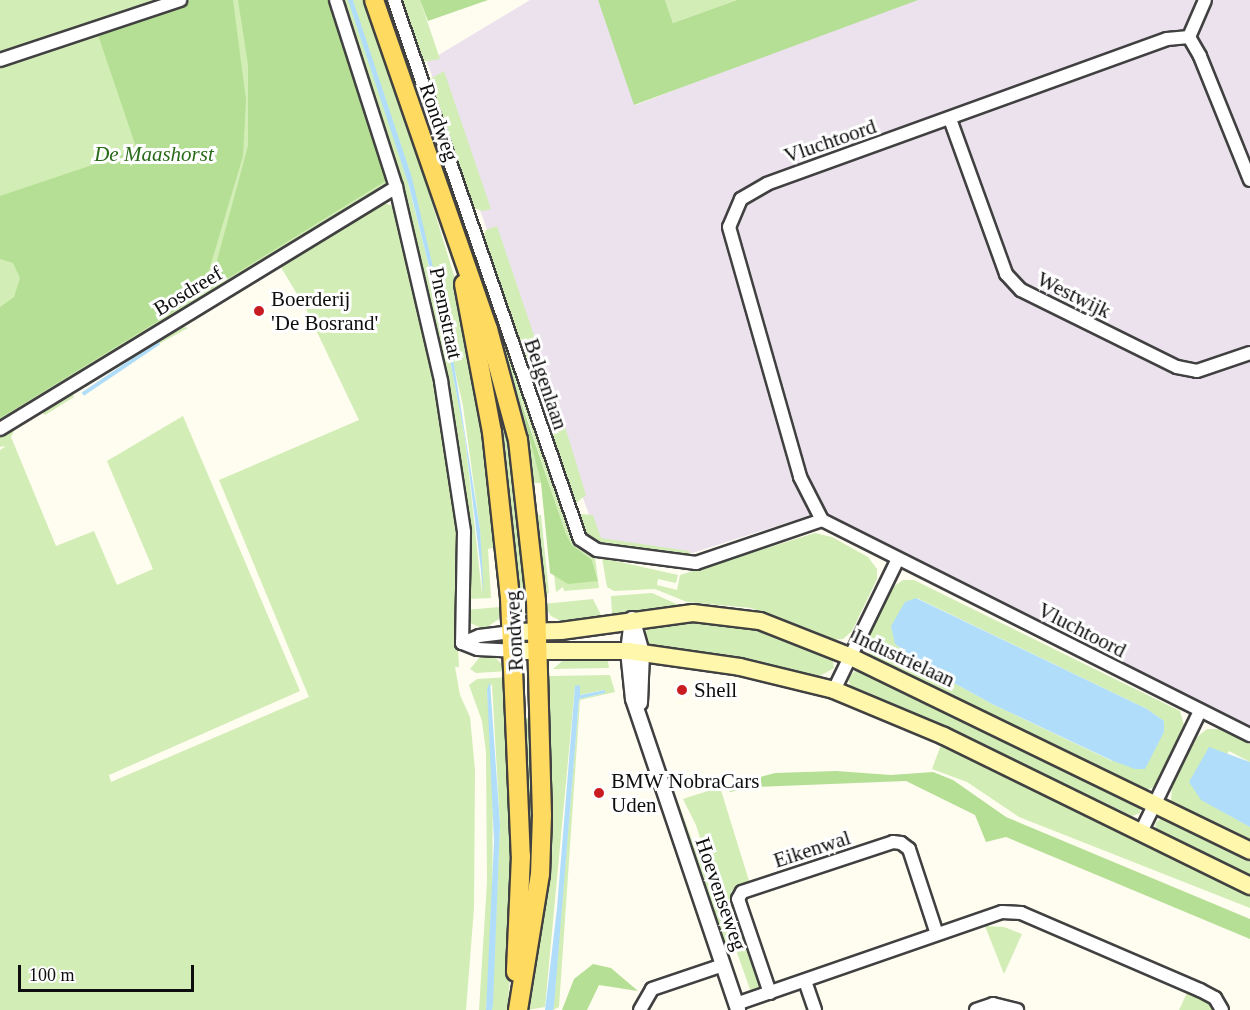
<!DOCTYPE html>
<html>
<head>
<meta charset="utf-8">
<style>
  body { margin:0 }
  #map { position:relative; width:1250px; height:1010px; overflow:hidden; background:#fffcf0; font-family:"Times New Roman",serif }
  div>[style] { position:absolute }
  .industrial>* { inset:0; background:#ece2ee }
  .green>* { inset:0; background:#d2edb6 }
  .forest>* { inset:0; background:#b5df94 }
  .water>* { inset:0; background:#b0defa; transform-origin:0 0 }
  .roads { filter:drop-shadow(2px 0 #414141) drop-shadow(-2px 0 #414141) drop-shadow(0 2px #414141) drop-shadow(0 -2px #414141) }
  .minor>* { height:12px; margin:-6px; padding:0 6px; transform-origin:6px; border-radius:6px; background:#fff }
  .tertiary>* { height:14px; margin:-7px; padding:0 7px; transform-origin:7px; border-radius:7px; background:#fff }
  .secondary>* { height:16px; margin:-8px; padding:0 8px; transform-origin:8px; border-radius:8px; background:#fff7ab }
  .primary>* { height:18px; margin:-9px; padding:0 9px; transform-origin:9px; border-radius:9px; background:#ffda60 }
  .dots>* { width:16px; height:16px; translate:-50% -50%; box-sizing:border-box; border:3px solid #fff; border-radius:50% }
  span { translate:-50% -50%; white-space:nowrap; text-align:center; line-height:1.15; -webkit-text-stroke:6px #fff; paint-order:stroke }
  .street-label { font-size:21px; color:#0e0e0e }
  .park-label { font-size:21px; color:#296b19; font-style:italic }
  .poi-label { font-size:21px; color:#0e0e0e }
  .left { translate:0 -50%; text-align:left }
  .scale { position:absolute; left:18px; top:965px; width:176px; height:27px; box-sizing:border-box; border:3px solid #0e0e0e; border-top:0; padding-left:8px; font-size:18px; line-height:21px; white-space:nowrap; color:#0e0e0e; -webkit-text-stroke:4px #fff; paint-order:stroke }
</style>
</head>
<body>
<div id="map">
  <div class="industrial">
    <i style="clip-path:polygon(530px 0,598px 0,636px 105px,907px 0,1250px 0,1250px 740px,805px 517px,683px 556px,598px 540px,427px 62px)"></i>
  </div>
  <div class="green">
    <i style="clip-path:polygon(evenodd,0 0,364px 0,389px 62px,465px 312px,483px 405px,496px 547px,488px 549px,491px 598px,468px 599px,468px 535px,399px 188px,178px 325px,188px 328px,71px 392px,74px 397px,45px 415px,42px 412px,15px 429px,11px 437px,56px 546px,94px 531px,117px 585px,153px 569px,107px 461px,183px 416px,300px 691px,109px 775px,111px 782px,309px 697px,219px 480px,359px 420px,306px 309px,279px 264px,381px 202px,396px 207px,426px 326px,460px 532px,456px 610px,459px 667px,455px 667px,460px 695px,470px 717px,475px 770px,474px 908px,466px 1010px,0 1010px,0 450px,6px 446px,0 447px,0 0,412px 181px,463px 406px,480px 529px,482px 594px,465px 438px,443px 323px,408px 183px,412px 181px)"></i>
    <i style="clip-path:polygon(382px 0,389px 0,572px 537px,579px 548px,595px 557px,599px 588px,564px 591px,563px 587px,556px 592px,554px 573px,598px 581px,592px 560px,572px 545px,566px 534px,520px 396px,541px 483px,533px 483px)"></i>
    <i style="clip-path:polygon(399px 0,420px 0,440px 59px,422px 62px)"></i>
    <i style="clip-path:polygon(665px 0,737px 0,673px 23px)"></i>
    <i style="clip-path:polygon(444px 71px,491px 209px,483px 211px,470px 207px,427px 81px)"></i>
    <i style="clip-path:polygon(497px 226px,541px 356px,527px 361px,481px 240px,486px 230px)"></i>
    <i style="clip-path:polygon(468px 280px,515px 448px,530px 594px,520px 595px,505px 447px)"></i>
    <i style="clip-path:polygon(556px 397px,586px 495px,576px 503px,572px 503px,539px 404px)"></i>
    <i style="clip-path:polygon(581px 514px,593px 515px,601px 538px,689px 551px,691px 557px,593px 543px,583px 534px)"></i>
    <i style="clip-path:polygon(537px 515px,541px 515px,549px 593px,540px 594px,535px 560px)"></i>
    <i style="clip-path:polygon(815px 533px,832px 537px,868px 557px,877px 569px,877px 579px,852px 631px,843px 639px,832px 640px,751px 608px,687px 602px,655px 589px,614px 591px,607px 587px,602px 558px,678px 575px,676px 583px,658px 579px,657px 585px,677px 590px,680px 575px)"></i>
    <i style="clip-path:polygon(evenodd,903px 580px,914px 580px,1180px 711px,1184px 725px,1155px 787px,1142px 791px,872px 659px,866px 649px,868px 638px,893px 587px,903px 580px,917px 598px,1147px 709px,1164px 721px,1112px 761px,992px 704px,934px 672px,895px 644px,917px 598px)"></i>
    <i style="clip-path:polygon(652px 593px,681px 606px,612px 615px,611px 596px)"></i>
    <i style="clip-path:polygon(593px 599px,602px 617px,565px 623px,551px 616px,543px 604px)"></i>
    <i style="clip-path:polygon(500px 607px,499px 619px,484px 629px,468px 622px,465px 610px)"></i>
    <i style="clip-path:polygon(677px 622px,727px 622px,756px 627px,832px 655px,834px 668px,820px 676px,649px 645px,645px 634px,649px 627px)"></i>
    <i style="clip-path:polygon(607px 654px,609px 668px,553px 669px,568px 656px)"></i>
    <i style="clip-path:polygon(494px 656px,508px 671px,476px 673px,470px 669px,480px 657px)"></i>
    <i style="clip-path:polygon(857px 669px,1140px 806px,1140px 813px,1132px 816px,1097px 799px,1086px 800px,851px 690px,848px 678px)"></i>
    <i style="clip-path:polygon(610px 675px,615px 692px,580px 700px,559px 1007px,553px 1010px,579px 699px,605px 693px,604px 690px,579px 695px,575px 686px,545px 1007px,527px 1010px,548px 870px,549px 676px)"></i>
    <i style="clip-path:polygon(511px 677px,514px 936px,507px 1010px,492px 1010px,500px 825px,492px 684px,487px 689px,493px 773px,492px 923px,486px 1010px,479px 1010px,487px 882px,486px 752px,482px 721px,469px 685px,477px 679px)"></i>
    <i style="clip-path:polygon(520px 718px,530px 718px,534px 878px,526px 953px)"></i>
    <i style="clip-path:polygon(1207px 729px,1220px 729px,1250px 744px,1250px 762px,1229px 751px,1202px 800px,1250px 827px,1250px 845px,1171px 802px,1172px 785px,1197px 737px)"></i>
    <i style="clip-path:polygon(942px 742px,1250px 893px,1250px 908px,1019px 817px,967px 782px,932px 769px)"></i>
    <i style="clip-path:polygon(720px 787px,750px 884px,731px 891px,737px 910px,724px 915px,696px 825px,683px 799px)"></i>
    <i style="clip-path:polygon(677px 799px,721px 919px,738px 913px,762px 983px,760px 990px,751px 992px,736px 950px,723px 953px,672px 801px)"></i>
    <i style="clip-path:polygon(1164px 817px,1250px 857px,1250px 880px,1155px 830px,1156px 822px)"></i>
    <i style="clip-path:polygon(985px 926px,1004px 927px,1022px 934px,1004px 974px)"></i>
    <i style="clip-path:polygon(1187px 993px,1209px 1001px,1216px 1006px,1213px 1010px,1179px 1010px)"></i>
  </div>
  <div class="forest">
    <i style="clip-path:polygon(191px 0,233px 0,246px 100px,243px 156px,202px 294px,0 418px,0 307px,14px 297px,20px 278px,13px 263px,0 259px,0 196px,137px 150px,97px 32px)"></i>
    <i style="clip-path:polygon(238px 0,328px 0,387px 180px,209px 290px,248px 146px,248px 65px)"></i>
    <i style="clip-path:polygon(420px 0,488px 0,428px 21px)"></i>
    <i style="clip-path:polygon(598px 0,665px 0,673px 23px,737px 0,918px 0,634px 105px)"></i>
    <i style="clip-path:polygon(519px 396px,566px 534px,572px 545px,592px 560px,598px 581px,568px 584px,550px 573px,541px 483px)"></i>
    <i style="clip-path:polygon(836px 771px,891px 775px,933px 772px,953px 780px,1006px 817px,1250px 919px,1250px 939px,1006px 837px,986px 842px,975px 815px,906px 781px,753px 787px,730px 792px,726px 786px,775px 773px)"></i>
    <i style="clip-path:polygon(593px 964px,611px 968px,638px 991px,599px 985px,587px 1010px,562px 1010px,574px 979px)"></i>
  </div>
  <div class="water">
    <i style="clip-path:polygon(348px 0,353px 0,412px 178px,450px 339px,480px 529px,484px 595px,465px 438px,443px 323px,409px 186px)"></i>
    <i style="left:158px;top:341px;width:4px;height:92px;rotate:56deg"></i>
    <i style="clip-path:polygon(916px 598px,1147px 709px,1164px 721px,1164px 732px,1145px 769px,1135px 769px,1113px 761px,992px 704px,934px 672px,895px 644px,891px 626px,905px 602px)"></i>
    <i style="clip-path:polygon(490px 682px,500px 825px,493px 1004px,492px 1010px,486px 1010px,494px 841px,487px 689px)"></i>
    <i style="clip-path:polygon(580px 685px,580px 695px,605px 690px,605px 693px,579px 699px,554px 1006px,553px 1010px,545px 1010px,557px 908px,575px 686px)"></i>
    <i style="clip-path:polygon(1209px 747px,1250px 762px,1250px 827px,1201px 800px,1189px 782px)"></i>
  </div>
  <div class="roads">
    <div class="minor">
      <i style="left:336px;top:0;width:196px;rotate:72.2deg"></i>
      <i style="left:396px;top:187px;width:199px;rotate:76.9deg"></i>
      <i style="left:441px;top:381px;width:153px;rotate:81.3deg"></i>
      <i style="left:464px;top:532px;width:111px;rotate:91deg"></i>
      <i style="left:394px;top:0;width:570px;rotate:70.96deg"></i>
      <i style="left:580px;top:539px;width:20px;rotate:33deg"></i>
      <i style="left:597px;top:550px;width:100px;rotate:7.5deg"></i>
      <i style="left:696px;top:563px;width:133px;rotate:-18.8deg"></i>
      <i style="left:1189px;top:37px;width:40px;rotate:-66.6deg"></i>
      <i style="left:0;top:60px;width:190px;rotate:-18.4deg"></i>
      <i style="left:950px;top:119px;width:165px;rotate:70.1deg"></i>
      <i style="left:1006px;top:274px;width:22px;rotate:47deg"></i>
      <i style="left:1021px;top:290px;width:174px;rotate:26.3deg"></i>
      <i style="left:1177px;top:367px;width:20px;rotate:11deg"></i>
      <i style="left:1197px;top:371px;width:56px;rotate:-18.8deg"></i>
      <i style="left:1250px;top:180px;width:134px;rotate:-112deg"></i>
      <i style="left:1200px;top:56px;width:22px;rotate:-120deg"></i>
      <i style="left:1189px;top:37px;width:22px;rotate:175deg"></i>
      <i style="left:1167px;top:39px;width:425px;rotate:160.1deg"></i>
      <i style="left:767px;top:184px;width:30px;rotate:150deg"></i>
      <i style="left:741px;top:199px;width:30px;rotate:113deg"></i>
      <i style="left:729px;top:227px;width:260px;rotate:74.1deg"></i>
      <i style="left:800px;top:477px;width:48px;rotate:62.9deg"></i>
      <i style="left:822px;top:520px;width:479px;rotate:26.7deg"></i>
      <i style="left:0;top:429px;width:464px;rotate:-31.4deg"></i>
      <i style="left:462px;top:643px;width:17px;rotate:21deg"></i>
      <i style="left:478px;top:649px;width:35px;rotate:3deg"></i>
      <i style="left:462px;top:643px;width:18px;rotate:-22deg"></i>
      <i style="left:479px;top:636px;width:33px;rotate:-7deg"></i>
      <i style="left:834px;top:690px;width:146px;rotate:-64deg"></i>
      <i style="left:1141px;top:832px;width:135px;rotate:-64deg"></i>
      <i style="left:805px;top:981px;width:31px;rotate:71deg"></i>
      <i style="left:770px;top:993px;width:99px;rotate:-108.8deg"></i>
      <i style="left:738px;top:899px;width:8px;rotate:-60deg"></i>
      <i style="left:742px;top:892px;width:159px;rotate:-18.3deg"></i>
      <i style="left:893px;top:842px;width:8px;rotate:7deg"></i>
      <i style="left:901px;top:843px;width:10px;rotate:37deg"></i>
      <i style="left:909px;top:849px;width:89px;rotate:71.8deg"></i>
      <i style="left:736px;top:1004px;width:281px;rotate:-19.1deg"></i>
      <i style="left:1002px;top:912px;width:19px;rotate:3deg"></i>
      <i style="left:1021px;top:913px;width:195px;rotate:23.3deg"></i>
      <i style="left:1200px;top:990px;width:17px;rotate:28deg"></i>
      <i style="left:1215px;top:998px;width:14px;rotate:60deg"></i>
      <i style="left:640px;top:1010px;width:24px;rotate:-60deg"></i>
      <i style="left:652px;top:989px;width:75px;rotate:-18.7deg"></i>
      <i style="left:976px;top:1010px;width:18px;rotate:-19deg"></i>
      <i style="left:993px;top:1004px;width:25px;rotate:14deg"></i>
    </div>
    <div class="tertiary">
      <i style="left:632px;top:619px;width:32px;rotate:97deg"></i>
      <i style="left:628px;top:651px;width:48px;rotate:84.1deg"></i>
      <i style="left:633px;top:699px;width:328px;rotate:71.3deg"></i>
      <i style="left:634px;top:625px;width:29px;rotate:74deg"></i>
      <i style="left:642px;top:653px;width:50px;rotate:92.3deg"></i>
    </div>
    <div class="secondary">
      <i style="left:512px;top:632px;width:49px;rotate:-1.2deg"></i>
      <i style="left:561px;top:631px;width:133px;rotate:-7.8deg"></i>
      <i style="left:693px;top:613px;width:67px;rotate:6.8deg"></i>
      <i style="left:760px;top:621px;width:96px;rotate:21.5deg"></i>
      <i style="left:849px;top:656px;width:446px;rotate:25.9deg"></i>
      <i style="left:513px;top:651px;width:115px"></i>
      <i style="left:628px;top:651px;width:113px;rotate:8.1deg"></i>
      <i style="left:740px;top:667px;width:97px;rotate:13.7deg"></i>
      <i style="left:834px;top:690px;width:119px;rotate:22.7deg"></i>
      <i style="left:944px;top:736px;width:341px;rotate:26.1deg"></i>
    </div>
    <div class="primary">
      <i style="left:374px;top:0;width:348px;rotate:70.9deg"></i>
      <i style="left:488px;top:329px;width:115px;rotate:74.9deg"></i>
      <i style="left:518px;top:440px;width:162px;rotate:83.6deg"></i>
      <i style="left:536px;top:601px;width:214px;rotate:88.4deg"></i>
      <i style="left:542px;top:815px;width:59px;rotate:91.9deg"></i>
      <i style="left:540px;top:874px;width:138px;rotate:99.2deg"></i>
      <i style="left:464px;top:284px;width:151px;rotate:79.3deg"></i>
      <i style="left:492px;top:432px;width:167px;rotate:83.8deg"></i>
      <i style="left:510px;top:598px;width:258px;rotate:87.6deg"></i>
      <i style="left:521px;top:856px;width:116px;rotate:92.5deg"></i>
    </div>
  </div>
  <div class="dots">
    <i style="left:259px;top:311px;background:#c91c22"></i>
    <i style="left:682px;top:690px;background:#c91c22"></i>
    <i style="left:599px;top:793px;background:#c91c22"></i>
  </div>
  <div class="street-label">
    <span style="left:439px;top:122px;rotate:71deg">Rondweg</span>
    <span style="left:830px;top:141px;rotate:-19deg">Vluchtoord</span>
    <span style="left:188px;top:291px;rotate:-31deg">Bosdreef</span>
    <span style="left:1074px;top:295px;rotate:26deg">Westwijk</span>
    <span style="left:446px;top:313px;rotate:78deg">Pnemstraat</span>
    <span style="left:546px;top:384px;rotate:71deg">Belgenlaan</span>
    <span style="left:1082px;top:630px;rotate:27deg">Vluchtoord</span>
    <span style="left:514px;top:631px;rotate:-93deg">Rondweg</span>
    <span style="left:904px;top:658px;rotate:25deg">Industrielaan</span>
    <span style="left:812px;top:849px;rotate:-18deg">Eikenwal</span>
    <span style="left:721px;top:894px;rotate:71deg">Hoevenseweg</span>
  </div>
  <div class="park-label">
    <span style="left:154px;top:154px">De Maashorst</span>
  </div>
  <div class="poi-label">
    <span class="left" style="left:271px;top:311px">Boerderij<br>'De Bosrand'</span>
    <span class="left" style="left:694px;top:690px">Shell</span>
    <span class="left" style="left:611px;top:793px">BMW NobraCars<br>Uden</span>
  </div>
  <div class="scale">100 m</div>
</div>
</body>
</html>
